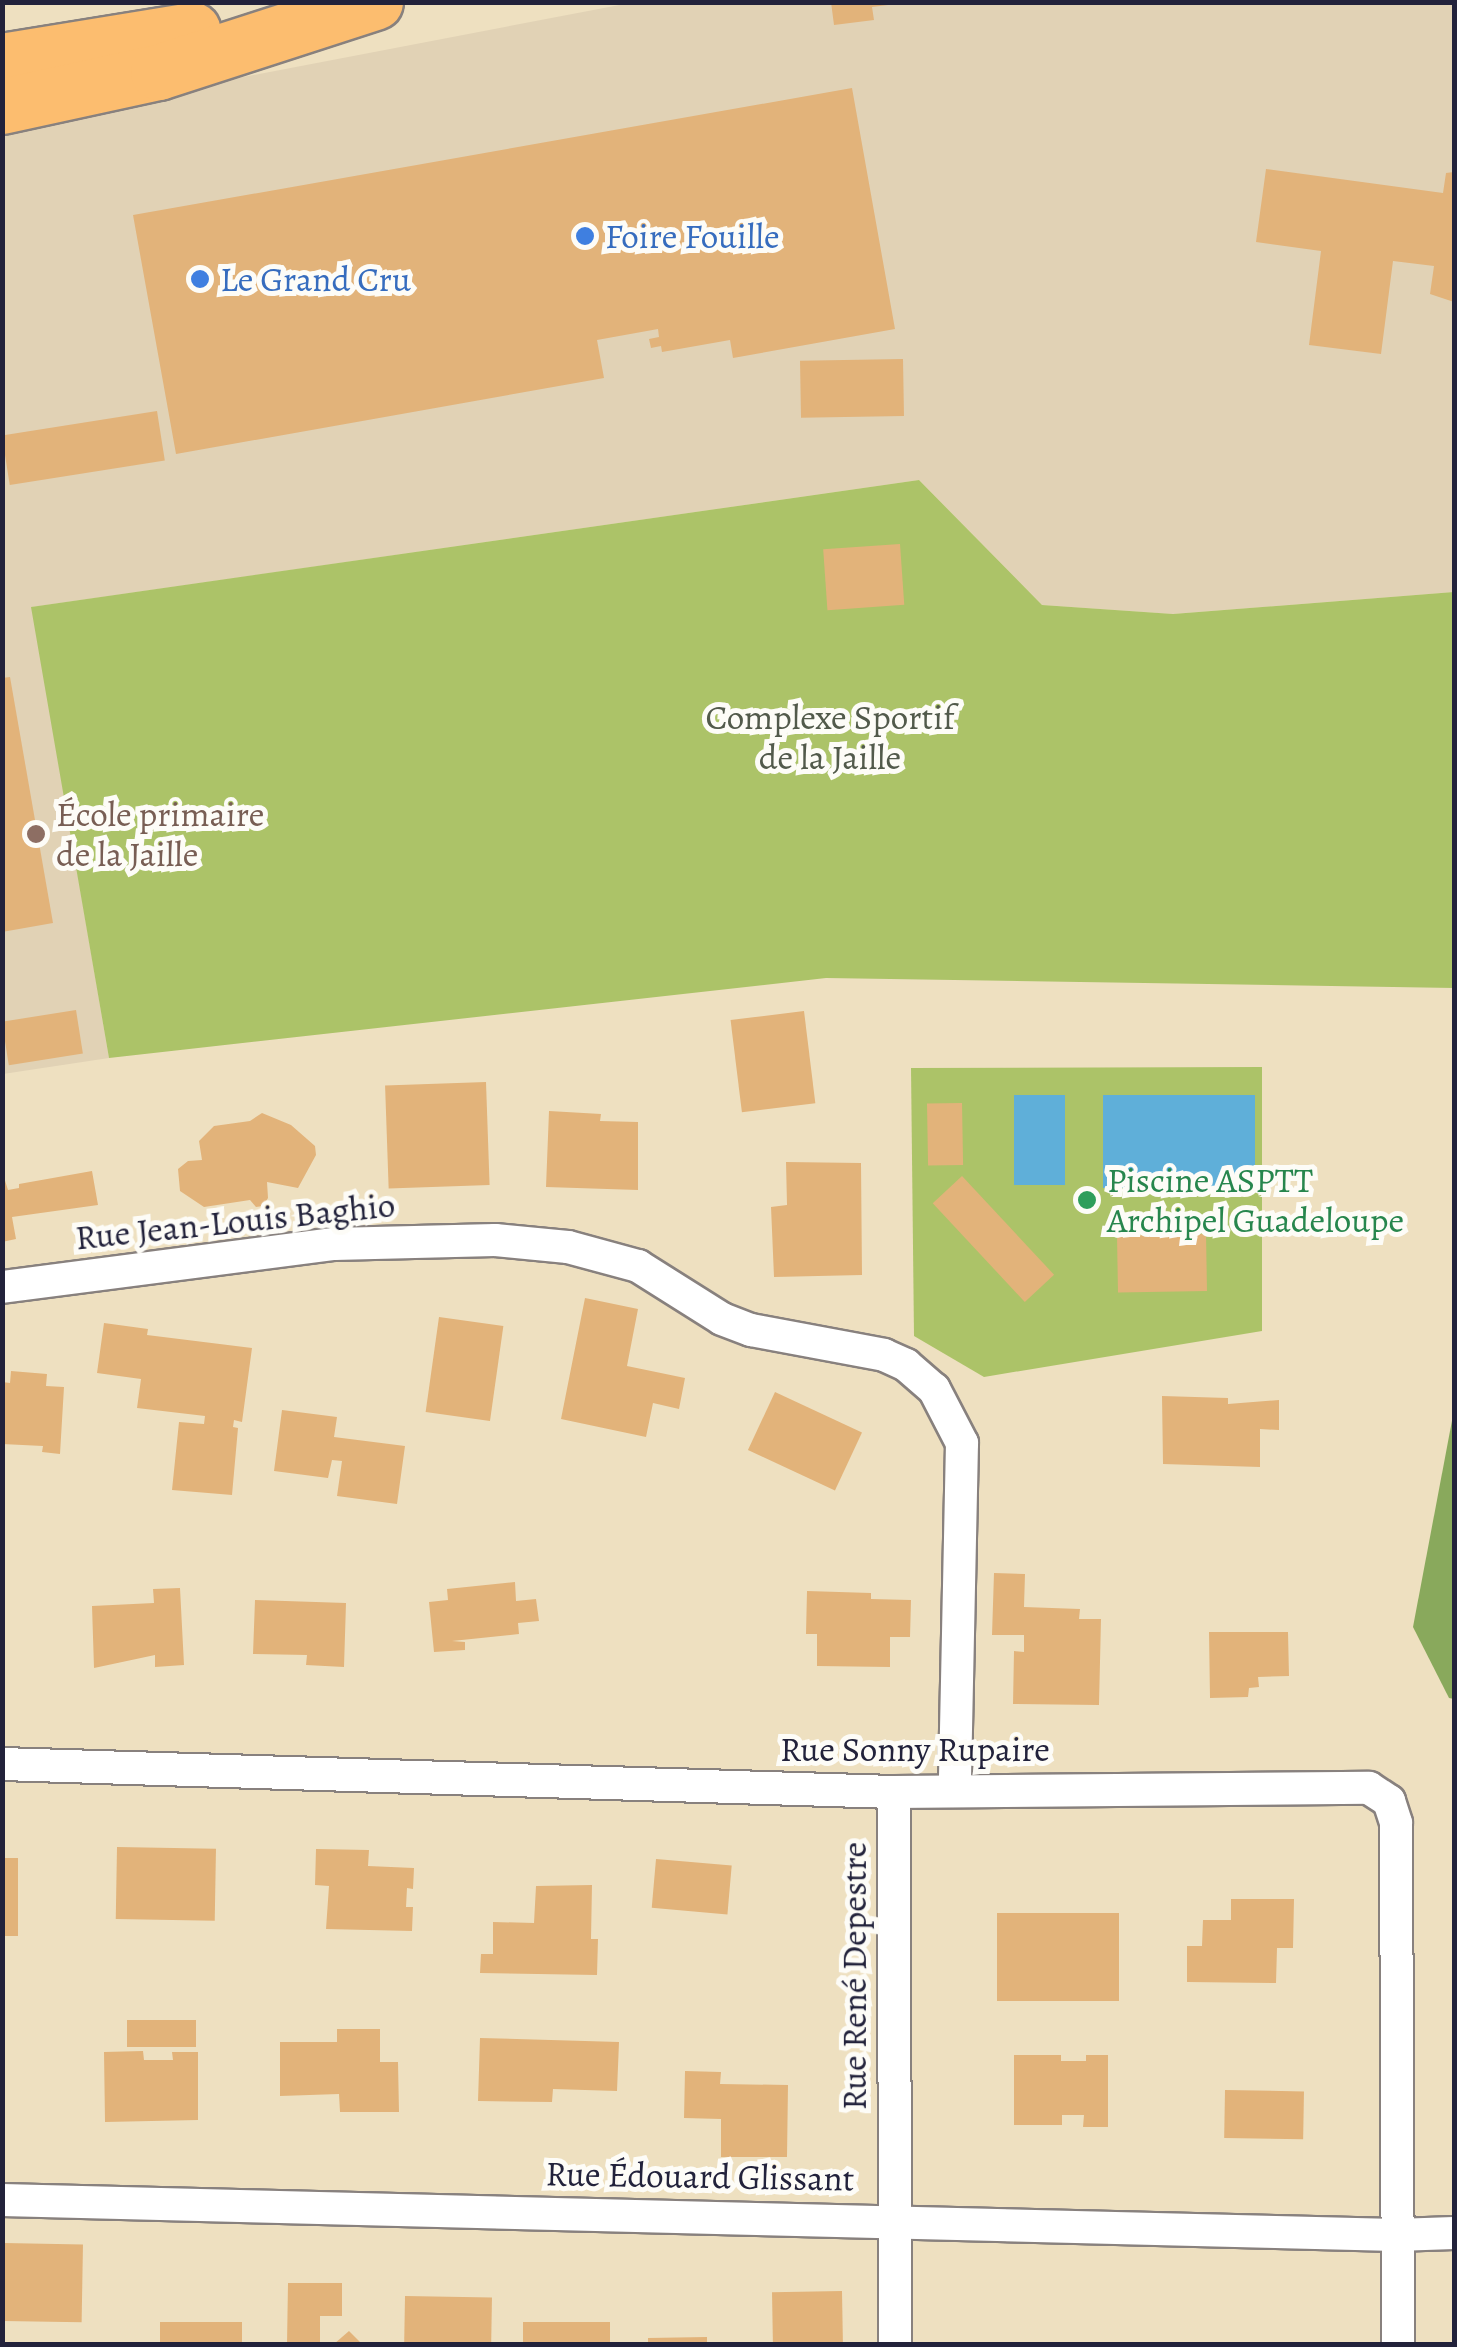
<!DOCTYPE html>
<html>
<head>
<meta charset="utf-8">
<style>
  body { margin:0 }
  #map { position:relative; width:1457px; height:2347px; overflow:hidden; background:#eee0c0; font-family:Alegreya,serif }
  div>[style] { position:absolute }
  .built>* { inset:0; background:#e1d2b5 }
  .green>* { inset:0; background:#acc368 }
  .forest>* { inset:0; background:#89a95c }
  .water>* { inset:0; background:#5fafd9; transform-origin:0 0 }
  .building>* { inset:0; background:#e2b37a; transform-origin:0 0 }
  .roads { filter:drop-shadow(2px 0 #88817e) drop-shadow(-2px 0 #88817e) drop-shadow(0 2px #88817e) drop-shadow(0 -2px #88817e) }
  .street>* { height:32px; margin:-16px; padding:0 16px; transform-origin:16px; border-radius:16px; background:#fff }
  .highway>* { height:55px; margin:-27.5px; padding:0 27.5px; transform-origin:27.5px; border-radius:27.5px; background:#fcbd6f }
  .dots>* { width:28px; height:28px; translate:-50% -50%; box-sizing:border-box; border:5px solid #fdfcf7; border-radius:50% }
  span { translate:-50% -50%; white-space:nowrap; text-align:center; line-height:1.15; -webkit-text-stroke:10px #fdfcf7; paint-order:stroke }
  .shop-label { font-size:35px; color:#366cbe }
  .left { translate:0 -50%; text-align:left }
  .park-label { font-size:35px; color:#525a4b }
  .education-label { font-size:35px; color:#785e54 }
  .leisure-label { font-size:35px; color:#27864d }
  .street-label { font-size:35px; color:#22223b }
  .frame { position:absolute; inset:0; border:5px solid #22223b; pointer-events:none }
</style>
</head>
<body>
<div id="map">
  <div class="built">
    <i style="clip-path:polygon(630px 3px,1454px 3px,1454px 592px,1173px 614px,1042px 605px,919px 480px,32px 607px,109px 1058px,3px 1074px,3px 123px)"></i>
  </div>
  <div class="green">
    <i style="clip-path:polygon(919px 480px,1042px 605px,1173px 614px,1454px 592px,1454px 988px,826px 978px,109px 1058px,31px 607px)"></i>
    <i style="clip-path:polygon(1262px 1067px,1262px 1331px,984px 1377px,914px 1336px,911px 1068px)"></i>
  </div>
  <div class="forest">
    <i style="clip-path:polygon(1454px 1410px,1454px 1699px,1449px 1698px,1413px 1627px)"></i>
  </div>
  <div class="water">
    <i style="left:1065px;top:1095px;width:90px;height:51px;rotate:90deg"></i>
    <i style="left:1103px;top:1095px;width:152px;height:93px"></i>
  </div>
  <div class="building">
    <i style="clip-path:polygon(831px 2px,888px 2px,888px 5px,872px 7px,874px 20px,834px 25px)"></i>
    <i style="clip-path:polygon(852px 88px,895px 329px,733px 358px,730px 340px,662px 352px,661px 346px,651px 348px,649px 339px,659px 337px,658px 329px,597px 340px,604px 378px,176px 454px,133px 215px)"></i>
    <i style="clip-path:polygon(1266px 169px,1443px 193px,1446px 173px,1454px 172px,1454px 302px,1430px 294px,1434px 266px,1393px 261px,1381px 354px,1309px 345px,1321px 251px,1256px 242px)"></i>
    <i style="left:903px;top:359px;width:57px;height:103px;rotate:89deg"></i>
    <i style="left:157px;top:411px;width:50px;height:157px;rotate:81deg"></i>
    <i style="left:900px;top:544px;width:61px;height:77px;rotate:86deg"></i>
    <i style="clip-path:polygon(10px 677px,53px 923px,2px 932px,2px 678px)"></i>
    <i style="left:76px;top:1010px;width:44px;height:75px;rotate:81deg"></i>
    <i style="left:804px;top:1011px;width:93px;height:74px;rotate:83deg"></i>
    <i style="left:486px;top:1082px;width:103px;height:101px;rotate:88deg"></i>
    <i style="left:962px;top:1103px;width:62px;height:35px;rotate:89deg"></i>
    <i style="clip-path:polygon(549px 1111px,601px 1114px,600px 1121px,638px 1122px,638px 1190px,546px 1187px)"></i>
    <i style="clip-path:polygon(262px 1113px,291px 1125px,315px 1146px,316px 1155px,298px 1188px,267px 1182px,268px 1198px,263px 1206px,256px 1207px,250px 1200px,204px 1207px,180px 1191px,178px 1169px,188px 1161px,202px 1160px,199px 1141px,214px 1126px,250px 1121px)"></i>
    <i style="clip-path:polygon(786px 1162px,861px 1163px,862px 1275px,774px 1277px,771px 1207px,787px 1205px)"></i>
    <i style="clip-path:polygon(2px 1171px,8px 1190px,19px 1188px,19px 1184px,92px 1171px,98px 1205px,12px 1217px,16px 1239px,2px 1242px)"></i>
    <i style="left:962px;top:1176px;width:135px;height:40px;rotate:47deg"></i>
    <i style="left:1206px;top:1234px;width:57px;height:89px;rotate:89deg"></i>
    <i style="clip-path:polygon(585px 1298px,638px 1309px,627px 1366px,685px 1378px,679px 1409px,653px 1403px,646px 1437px,561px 1419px)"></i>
    <i style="left:439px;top:1317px;width:65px;height:96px;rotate:8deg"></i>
    <i style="clip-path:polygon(104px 1323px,148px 1329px,147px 1335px,252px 1348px,242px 1422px,234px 1420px,233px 1427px,238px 1428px,232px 1495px,172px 1490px,179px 1422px,204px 1424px,205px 1416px,137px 1408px,141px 1379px,97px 1373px)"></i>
    <i style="clip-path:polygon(11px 1371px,47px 1374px,46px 1386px,64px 1387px,60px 1454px,42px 1452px,43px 1446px,2px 1444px,2px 1382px,10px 1383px)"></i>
    <i style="left:775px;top:1392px;width:96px;height:64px;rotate:25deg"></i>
    <i style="clip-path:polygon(1162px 1396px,1228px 1398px,1228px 1404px,1279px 1400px,1279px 1430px,1260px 1429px,1260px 1467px,1163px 1464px)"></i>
    <i style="clip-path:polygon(282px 1410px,337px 1417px,334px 1437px,405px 1446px,397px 1504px,337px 1496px,342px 1461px,332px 1460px,328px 1478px,274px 1471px)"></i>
    <i style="clip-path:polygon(994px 1573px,1025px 1574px,1024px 1607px,1080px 1609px,1079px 1619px,1101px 1619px,1099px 1705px,1013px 1704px,1014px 1651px,1024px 1652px,1024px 1635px,992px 1635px)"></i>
    <i style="clip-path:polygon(515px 1582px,516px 1601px,536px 1599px,539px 1621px,518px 1623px,519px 1634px,452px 1641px,465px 1642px,465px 1650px,434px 1652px,429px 1602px,448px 1600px,447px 1589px)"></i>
    <i style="clip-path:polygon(180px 1588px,184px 1665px,155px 1667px,155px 1655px,94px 1668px,92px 1606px,154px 1603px,153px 1589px)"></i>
    <i style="clip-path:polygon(807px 1591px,871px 1593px,871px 1599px,911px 1600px,910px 1637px,890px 1637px,890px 1667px,817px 1666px,817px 1634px,806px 1634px)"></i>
    <i style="clip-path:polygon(255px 1600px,346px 1603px,344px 1667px,306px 1665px,307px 1655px,253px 1654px)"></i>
    <i style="clip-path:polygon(1209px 1632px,1288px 1632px,1289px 1676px,1258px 1677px,1259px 1687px,1249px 1688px,1248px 1697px,1210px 1698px)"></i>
    <i style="left:117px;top:1847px;width:99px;height:72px;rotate:1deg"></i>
    <i style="clip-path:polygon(316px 1849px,369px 1850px,368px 1866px,414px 1868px,413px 1889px,407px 1888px,406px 1907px,413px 1907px,412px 1931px,326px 1929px,329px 1886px,315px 1885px)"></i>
    <i style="left:2px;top:1858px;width:16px;height:78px"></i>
    <i style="left:656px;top:1859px;width:76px;height:49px;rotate:5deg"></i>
    <i style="clip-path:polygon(592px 1885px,591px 1939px,598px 1939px,597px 1975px,480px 1973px,481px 1954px,493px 1954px,493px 1922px,534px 1923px,536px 1886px)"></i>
    <i style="clip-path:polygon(1231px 1899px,1294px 1899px,1293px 1948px,1277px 1948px,1276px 1983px,1187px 1982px,1187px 1946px,1202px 1946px,1203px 1920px,1231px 1920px)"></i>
    <i style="left:1119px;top:1913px;width:88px;height:122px;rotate:90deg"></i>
    <i style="left:127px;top:2020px;width:69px;height:27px"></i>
    <i style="clip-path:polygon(337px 2029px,380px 2029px,380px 2062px,398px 2062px,399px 2112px,340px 2112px,339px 2094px,280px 2096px,280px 2042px,337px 2042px)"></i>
    <i style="clip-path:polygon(480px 2038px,619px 2042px,617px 2091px,553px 2089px,552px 2102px,478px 2101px)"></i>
    <i style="clip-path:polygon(143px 2051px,144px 2060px,173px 2060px,172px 2052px,198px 2052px,198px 2120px,105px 2122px,104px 2052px)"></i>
    <i style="clip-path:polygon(1014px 2055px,1061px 2055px,1061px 2061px,1086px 2061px,1086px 2055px,1108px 2055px,1108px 2127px,1083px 2127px,1084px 2115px,1062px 2115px,1062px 2125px,1014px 2125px)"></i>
    <i style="clip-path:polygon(685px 2071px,721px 2072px,720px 2084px,788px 2085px,787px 2157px,721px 2157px,721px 2119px,684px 2118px)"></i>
    <i style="left:1225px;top:2090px;width:79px;height:48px;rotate:1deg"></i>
    <i style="left:4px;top:2243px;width:79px;height:78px;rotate:1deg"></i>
    <i style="clip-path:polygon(288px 2283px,342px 2283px,342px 2316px,320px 2316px,320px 2344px,287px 2344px)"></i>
    <i style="left:842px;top:2291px;width:53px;height:70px;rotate:89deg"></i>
    <i style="left:405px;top:2296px;width:87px;height:48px;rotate:1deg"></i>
    <i style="left:160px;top:2322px;width:82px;height:22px"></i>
    <i style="left:610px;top:2322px;width:22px;height:87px;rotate:90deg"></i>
    <i style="clip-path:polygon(349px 2331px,362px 2344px,334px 2344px)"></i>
    <i style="clip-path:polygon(707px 2337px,707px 2344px,648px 2344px,648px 2338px)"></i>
  </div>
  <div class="roads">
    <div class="street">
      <i style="left:2px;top:1287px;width:335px;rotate:-7.4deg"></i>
      <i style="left:334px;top:1244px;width:161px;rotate:-1.4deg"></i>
      <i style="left:495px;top:1240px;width:73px;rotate:5.5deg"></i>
      <i style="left:568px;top:1247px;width:73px;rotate:15.2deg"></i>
      <i style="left:638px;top:1266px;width:99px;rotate:32.2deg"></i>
      <i style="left:722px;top:1319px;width:31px;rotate:21deg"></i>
      <i style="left:751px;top:1330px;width:135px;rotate:10.6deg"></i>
      <i style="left:884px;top:1355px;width:24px;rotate:24deg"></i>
      <i style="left:906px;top:1365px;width:37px;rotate:41deg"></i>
      <i style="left:934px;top:1389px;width:61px;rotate:62.6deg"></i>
      <i style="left:962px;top:1443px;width:348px;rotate:91.2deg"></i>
      <i style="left:2px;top:1764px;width:892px;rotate:1.8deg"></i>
      <i style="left:894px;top:1792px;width:475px;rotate:-0.5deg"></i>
      <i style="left:1369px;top:1788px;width:24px;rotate:33deg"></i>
      <i style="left:1389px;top:1801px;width:23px;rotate:72deg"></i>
      <i style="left:1396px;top:1823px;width:521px;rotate:89.78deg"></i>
      <i style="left:894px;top:1792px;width:552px;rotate:89.9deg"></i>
      <i style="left:2px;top:2200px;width:1394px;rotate:1.44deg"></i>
      <i style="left:1396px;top:2235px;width:58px;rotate:-2deg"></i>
    </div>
    <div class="highway">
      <i style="left:2px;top:61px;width:193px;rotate:-9.3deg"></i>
      <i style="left:2px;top:106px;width:160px;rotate:-12.3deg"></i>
      <i style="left:158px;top:72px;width:228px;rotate:-17.9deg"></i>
    </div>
  </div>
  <div class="dots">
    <i style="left:585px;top:236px;background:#3f7fe0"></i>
    <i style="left:200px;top:279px;background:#3f7fe0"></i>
    <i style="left:36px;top:834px;background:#8d6e63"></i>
    <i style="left:1087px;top:1200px;background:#2e9e5b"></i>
  </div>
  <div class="shop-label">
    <span class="left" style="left:605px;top:236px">Foire Fouille</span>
    <span class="left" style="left:220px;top:279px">Le Grand Cru</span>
  </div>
  <div class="park-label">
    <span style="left:830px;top:737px">Complexe Sportif<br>de la Jaille</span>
  </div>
  <div class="education-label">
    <span class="left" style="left:56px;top:834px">École primaire<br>de la Jaille</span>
  </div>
  <div class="leisure-label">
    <span class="left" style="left:1107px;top:1200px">Piscine ASPTT<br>Archipel Guadeloupe</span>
  </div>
  <div class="street-label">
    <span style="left:235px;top:1221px;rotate:-6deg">Rue Jean-Louis Baghio</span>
    <span style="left:915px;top:1749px">Rue Sonny Rupaire</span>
    <span style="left:854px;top:1976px;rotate:-90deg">Rue René Depestre</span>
    <span style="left:700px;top:2176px;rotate:1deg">Rue Édouard Glissant</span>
  </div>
  <div class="frame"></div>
</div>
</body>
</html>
